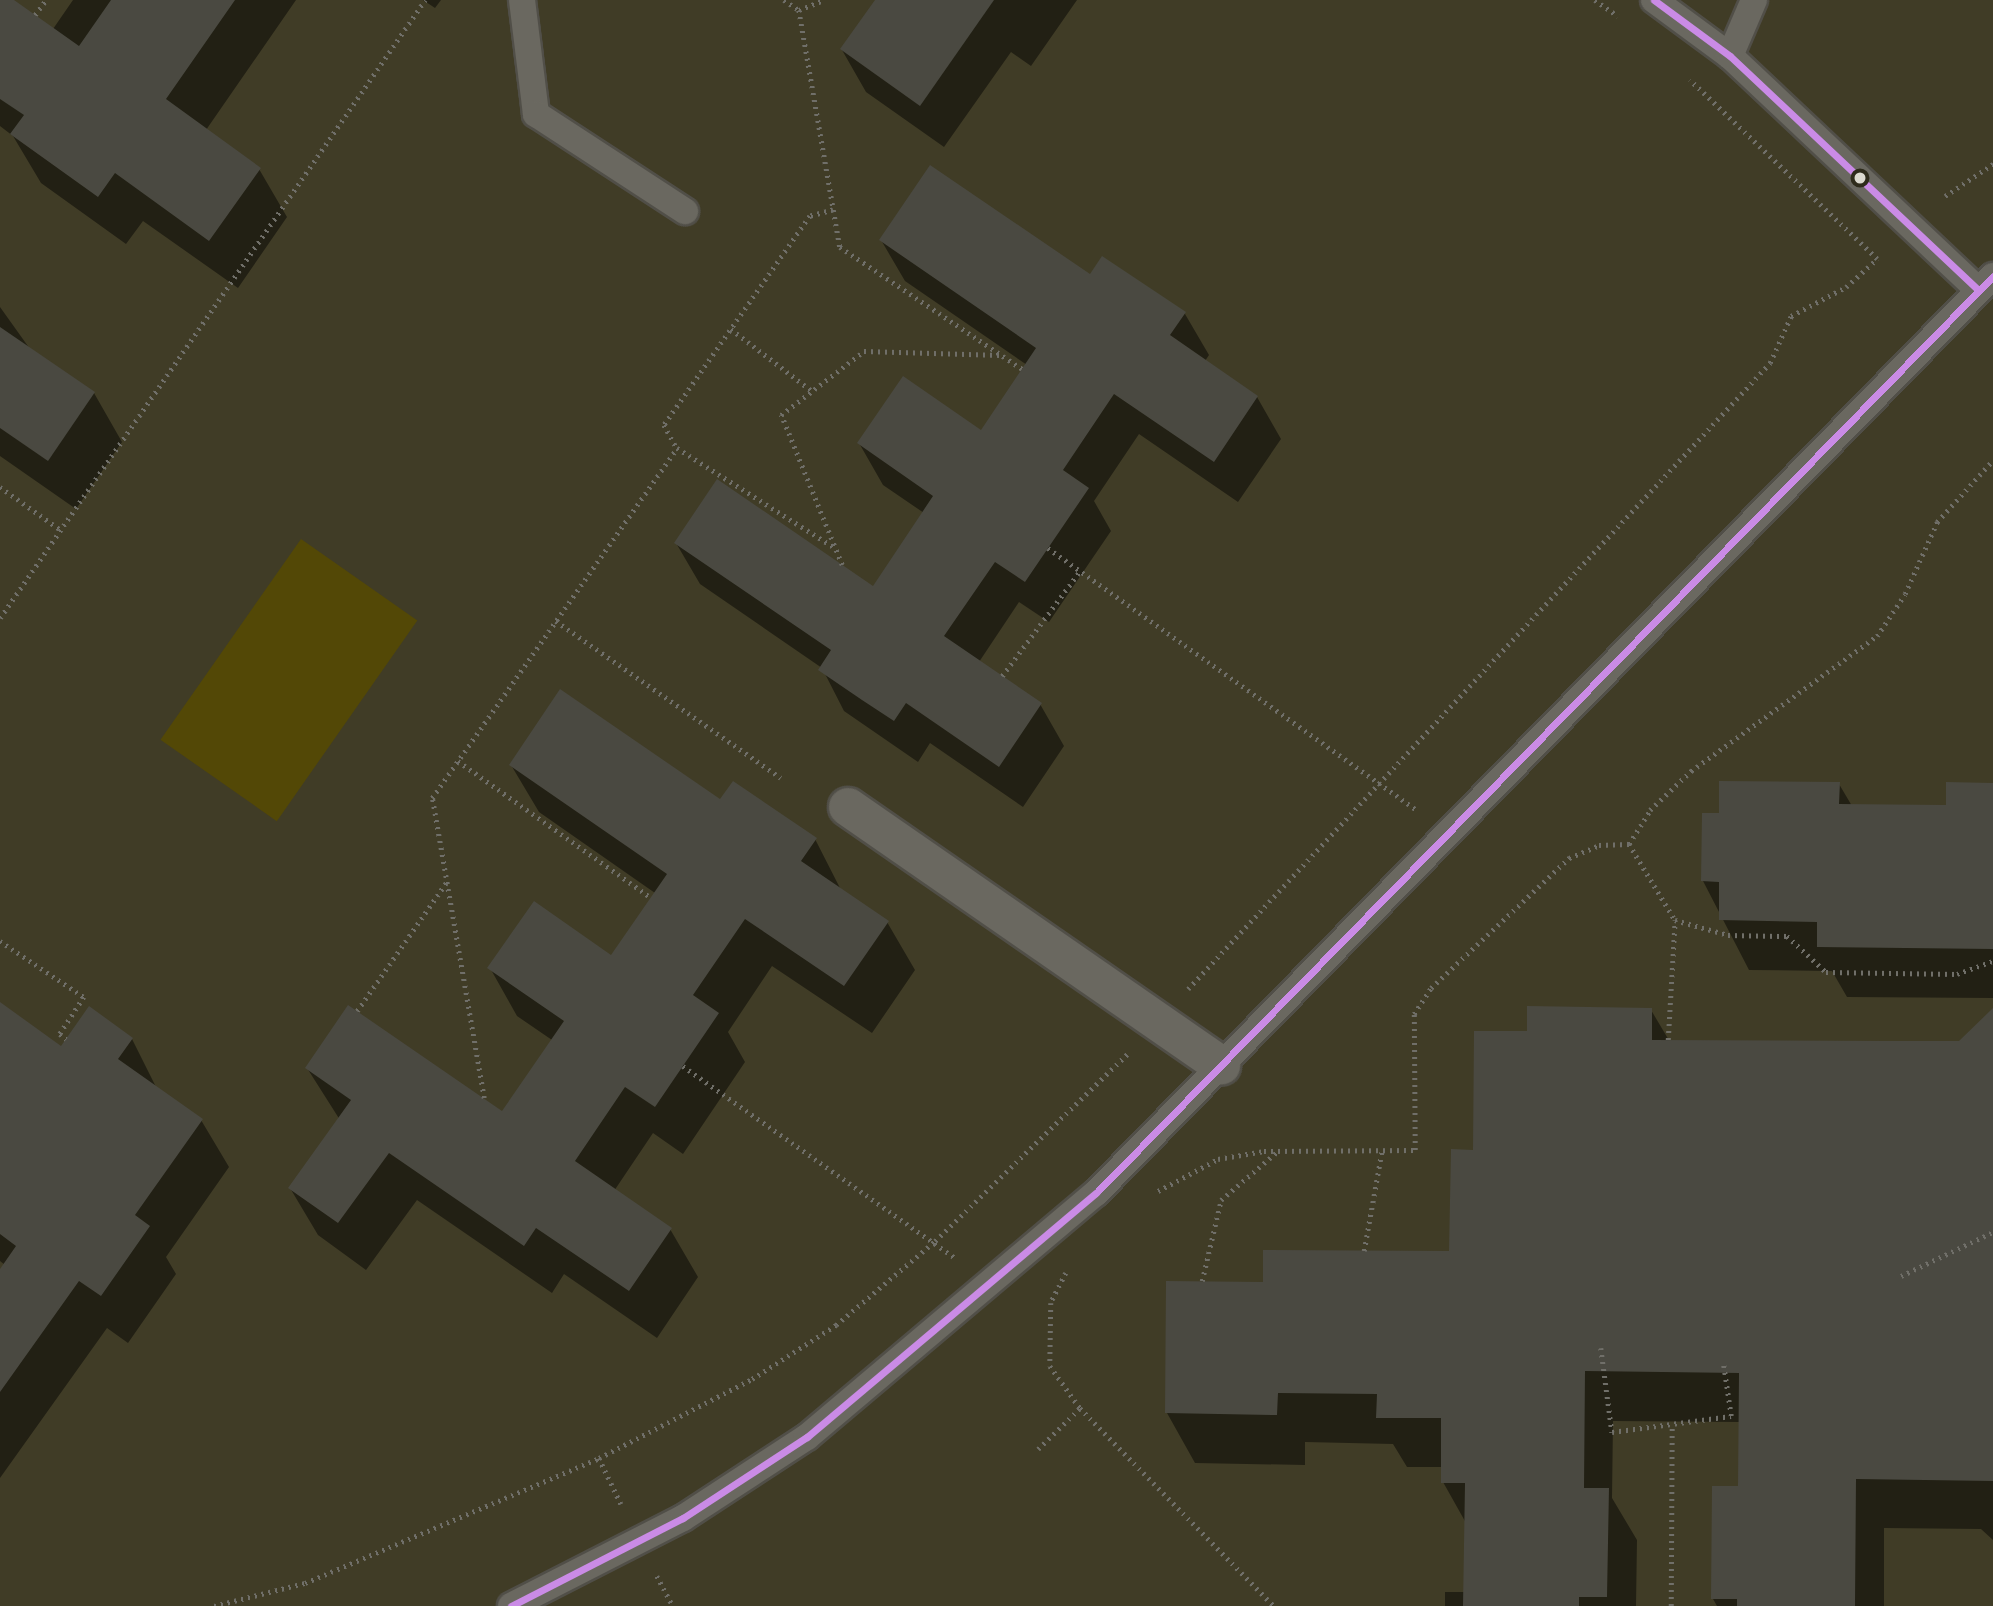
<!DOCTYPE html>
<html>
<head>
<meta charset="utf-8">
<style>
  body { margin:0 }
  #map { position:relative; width:1993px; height:1606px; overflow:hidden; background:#333229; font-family:"Archivo Narrow",sans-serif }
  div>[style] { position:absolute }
  .built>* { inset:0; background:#403c26; transform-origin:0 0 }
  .green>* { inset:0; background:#534806; transform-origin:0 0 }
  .shadow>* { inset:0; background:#0007 }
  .building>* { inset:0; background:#4a4941 }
  .path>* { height:4.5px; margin-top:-2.25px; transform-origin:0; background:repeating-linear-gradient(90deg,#706f69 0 2px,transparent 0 7px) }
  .roads { filter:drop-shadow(2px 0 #514f48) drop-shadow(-2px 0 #514f48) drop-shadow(0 2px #514f48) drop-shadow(0 -2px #514f48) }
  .service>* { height:26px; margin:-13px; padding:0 13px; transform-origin:13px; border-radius:13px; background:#6a6860 }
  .minor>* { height:38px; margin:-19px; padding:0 19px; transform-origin:19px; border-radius:19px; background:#6a6860 }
  .bus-1>* { height:7px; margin:-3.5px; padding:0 3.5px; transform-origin:3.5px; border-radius:3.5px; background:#ca8be6 }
  .dots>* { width:19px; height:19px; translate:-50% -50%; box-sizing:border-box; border:4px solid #2e2b1b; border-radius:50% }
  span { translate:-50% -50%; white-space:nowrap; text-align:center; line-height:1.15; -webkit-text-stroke:5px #2e2b1b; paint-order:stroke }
</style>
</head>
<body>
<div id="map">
  <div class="built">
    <i style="left:0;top:0;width:1993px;height:1606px"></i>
  </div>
  <div class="green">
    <i style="left:301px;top:539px;width:142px;height:245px;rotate:35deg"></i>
  </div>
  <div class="shadow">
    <i style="clip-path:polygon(0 0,11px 0,53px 29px,73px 0,296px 0,206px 130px,259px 169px,287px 217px,238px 288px,143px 221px,126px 244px,41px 183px,13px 136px,0 126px)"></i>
    <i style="clip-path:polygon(423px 0,441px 0,435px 8px)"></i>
    <i style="clip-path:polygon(877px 0,1077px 0,1031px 66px,1011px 52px,944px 147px,866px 92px,842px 50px)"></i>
    <i style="clip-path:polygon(881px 240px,1091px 277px,1103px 258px,1185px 314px,1209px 355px,1205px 361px,1257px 397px,1281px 439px,1238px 502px,1139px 434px,1094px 501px,1111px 531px,1049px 622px,1019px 602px,979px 662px,1040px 704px,1064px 746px,1023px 807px,930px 743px,918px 762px,844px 711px,822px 668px,700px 584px,676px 543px,873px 588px,924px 513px,883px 485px,859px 443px,981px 432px,1027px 365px,905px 281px)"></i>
    <i style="clip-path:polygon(0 307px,30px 349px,94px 393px,122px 442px,76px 509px,0 456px)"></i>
    <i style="clip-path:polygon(511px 765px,721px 802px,815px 839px,841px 890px,887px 922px,915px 970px,872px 1033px,772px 966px,728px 1032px,745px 1062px,683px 1154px,653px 1133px,614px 1191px,670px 1229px,698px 1277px,657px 1338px,564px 1274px,552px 1293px,417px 1200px,366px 1270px,318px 1235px,290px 1188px,340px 1120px,307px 1068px,503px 1113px,552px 1040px,517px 1016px,490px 968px,611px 957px,655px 893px,539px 812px)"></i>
    <i style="clip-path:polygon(1839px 784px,1852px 806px,1948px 807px,1993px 784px,1993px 998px,1847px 997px,1832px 971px,1749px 970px,1703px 881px,1721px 815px)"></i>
    <i style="clip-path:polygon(0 1004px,61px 1048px,132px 1039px,157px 1089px,201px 1120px,229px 1167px,166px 1257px,176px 1274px,128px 1343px,107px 1328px,0 1478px,0 1272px,5px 1265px,0 1261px)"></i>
    <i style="clip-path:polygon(1651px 1010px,1670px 1042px,1960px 1043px,1993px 1010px,1993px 1540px,1981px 1529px,1884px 1528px,1884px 1606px,1717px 1606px,1713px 1599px,1740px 1488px,1740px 1422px,1613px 1421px,1612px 1498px,1637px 1540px,1636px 1606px,1445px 1606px,1445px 1592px,1465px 1592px,1466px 1523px,1443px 1482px,1443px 1467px,1407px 1467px,1393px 1444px,1305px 1442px,1305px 1465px,1195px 1463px,1167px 1413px,1265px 1283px,1451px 1253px,1475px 1151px,1529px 1033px)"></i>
  </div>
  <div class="building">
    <i style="clip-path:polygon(0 0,14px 0,79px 46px,111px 0,235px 0,166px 99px,261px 168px,209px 241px,115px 173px,98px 197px,10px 134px,24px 115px,0 99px)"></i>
    <i style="clip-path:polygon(875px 0,994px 0,920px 106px,840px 49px)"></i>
    <i style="clip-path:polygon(930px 165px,1090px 274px,1102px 256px,1186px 312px,1170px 335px,1258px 396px,1214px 462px,1114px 394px,1063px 470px,1089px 488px,1025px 582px,995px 562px,944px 636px,1042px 703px,999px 767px,906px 703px,894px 721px,862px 700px,818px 670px,831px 650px,674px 543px,717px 479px,873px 586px,933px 496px,857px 443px,903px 376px,981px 430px,1036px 348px,879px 240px)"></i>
    <i style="clip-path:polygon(0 327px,95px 392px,48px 461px,0 428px)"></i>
    <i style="clip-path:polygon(560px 689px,720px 799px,733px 781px,817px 838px,801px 861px,889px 921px,844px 986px,745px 919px,693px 995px,719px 1013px,655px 1107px,625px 1087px,575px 1161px,672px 1228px,629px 1291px,536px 1228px,524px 1246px,389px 1153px,338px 1223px,288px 1188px,351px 1100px,305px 1068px,348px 1005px,502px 1111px,564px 1021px,487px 968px,534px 901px,611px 955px,667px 874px,509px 765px)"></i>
    <i style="clip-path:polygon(1719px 781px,1840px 782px,1839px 804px,1946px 805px,1946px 782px,1993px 783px,1993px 949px,1817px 947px,1817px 922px,1719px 920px,1719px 882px,1701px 881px,1702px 813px,1719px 813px)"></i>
    <i style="clip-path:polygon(0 1002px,61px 1046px,89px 1006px,133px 1038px,118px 1059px,203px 1119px,135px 1215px,150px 1226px,101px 1296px,79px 1281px,0 1392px,0 1269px,16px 1246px,0 1234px)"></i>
    <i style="clip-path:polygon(1527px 1006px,1652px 1008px,1652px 1040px,1887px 1041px,1959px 1041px,1993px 1008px,1993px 1481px,1856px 1479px,1855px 1606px,1737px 1606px,1737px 1599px,1711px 1599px,1712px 1486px,1738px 1486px,1739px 1373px,1585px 1371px,1584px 1488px,1609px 1488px,1607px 1597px,1579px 1597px,1579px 1606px,1463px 1606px,1465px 1483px,1441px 1483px,1441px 1418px,1376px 1418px,1377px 1394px,1278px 1393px,1277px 1415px,1165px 1413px,1166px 1281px,1263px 1282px,1263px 1250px,1449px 1251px,1451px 1149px,1473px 1150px,1474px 1031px,1527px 1031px)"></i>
  </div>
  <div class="path">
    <i style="left:784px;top:0;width:18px;rotate:34deg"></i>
    <i style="left:799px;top:10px;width:27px;rotate:-22deg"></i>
    <i style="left:1595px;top:0;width:28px;rotate:35deg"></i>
    <i style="left:799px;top:10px;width:241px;rotate:80.2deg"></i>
    <i style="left:840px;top:247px;width:219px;rotate:33.8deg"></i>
    <i style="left:35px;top:15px;width:19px;rotate:-54deg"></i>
    <i style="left:1945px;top:196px;width:58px;rotate:-33.7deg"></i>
    <i style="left:833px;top:210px;width:24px;rotate:165deg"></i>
    <i style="left:810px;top:216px;width:255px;rotate:124.9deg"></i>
    <i style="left:664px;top:425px;width:26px;rotate:61deg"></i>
    <i style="left:677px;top:448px;width:187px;rotate:32.3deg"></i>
    <i style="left:731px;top:329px;width:102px;rotate:37.4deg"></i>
    <i style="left:0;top:487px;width:75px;rotate:35.2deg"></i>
    <i style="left:1048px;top:548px;width:452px;rotate:35.4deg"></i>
    <i style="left:842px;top:565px;width:162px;rotate:-112.1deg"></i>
    <i style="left:781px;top:415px;width:105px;rotate:-37.6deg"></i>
    <i style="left:864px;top:351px;width:137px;rotate:1.7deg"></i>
    <i style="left:0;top:618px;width:750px;rotate:-55.48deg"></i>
    <i style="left:556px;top:621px;width:274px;rotate:34.9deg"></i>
    <i style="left:1002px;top:676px;width:131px;rotate:-53.4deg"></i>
    <i style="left:458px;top:761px;width:235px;rotate:35.3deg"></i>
    <i style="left:1629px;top:844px;width:40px;rotate:-58deg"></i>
    <i style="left:1650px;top:810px;width:57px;rotate:-43.6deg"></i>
    <i style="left:1691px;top:771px;width:230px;rotate:-36deg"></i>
    <i style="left:1877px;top:636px;width:50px;rotate:-56.3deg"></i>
    <i style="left:1905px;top:594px;width:79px;rotate:-66deg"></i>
    <i style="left:1937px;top:522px;width:84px;rotate:-47.9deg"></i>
    <i style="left:0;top:941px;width:101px;rotate:33.7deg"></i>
    <i style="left:84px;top:997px;width:44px;rotate:123deg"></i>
    <i style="left:60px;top:1034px;width:8px;rotate:40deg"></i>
    <i style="left:1188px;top:989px;width:855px;rotate:-47.09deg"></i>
    <i style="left:1770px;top:363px;width:51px;rotate:-65.9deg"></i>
    <i style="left:1791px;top:316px;width:62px;rotate:-27.8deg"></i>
    <i style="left:1846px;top:287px;width:42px;rotate:-42.1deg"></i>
    <i style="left:1877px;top:259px;width:259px;rotate:-136.3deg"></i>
    <i style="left:357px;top:1011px;width:156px;rotate:-55.2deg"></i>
    <i style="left:1668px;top:1040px;width:120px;rotate:-86.7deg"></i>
    <i style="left:683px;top:1066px;width:335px;rotate:35.2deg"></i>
    <i style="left:484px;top:1098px;width:304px;rotate:-99.8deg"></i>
    <i style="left:432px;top:798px;width:427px;rotate:-55deg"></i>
    <i style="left:1158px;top:1191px;width:68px;rotate:-28.1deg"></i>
    <i style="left:1218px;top:1159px;width:47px;rotate:-9.9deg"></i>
    <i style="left:1264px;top:1151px;width:151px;rotate:-0.4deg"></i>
    <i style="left:1415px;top:1150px;width:136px;rotate:-90.4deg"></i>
    <i style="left:1414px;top:1014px;width:31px;rotate:-57deg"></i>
    <i style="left:1431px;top:988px;width:190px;rotate:-43.3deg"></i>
    <i style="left:1569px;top:858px;width:33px;rotate:-23deg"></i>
    <i style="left:1599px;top:845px;width:30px;rotate:-2deg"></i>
    <i style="left:1629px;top:844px;width:89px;rotate:58.8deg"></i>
    <i style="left:1675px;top:920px;width:55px;rotate:15.8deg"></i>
    <i style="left:1728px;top:935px;width:59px;rotate:1deg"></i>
    <i style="left:1787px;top:936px;width:53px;rotate:42.7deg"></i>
    <i style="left:1826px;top:972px;width:131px;rotate:0.9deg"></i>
    <i style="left:1957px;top:974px;width:38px;rotate:-20deg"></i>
    <i style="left:1364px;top:1251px;width:103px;rotate:-79.9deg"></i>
    <i style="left:1066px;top:1273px;width:34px;rotate:117deg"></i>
    <i style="left:1051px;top:1303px;width:63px;rotate:90.9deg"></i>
    <i style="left:1050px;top:1366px;width:52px;rotate:54.5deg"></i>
    <i style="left:1080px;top:1408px;width:277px;rotate:45.6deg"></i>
    <i style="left:1901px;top:1276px;width:102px;rotate:-25.6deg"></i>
    <i style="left:1202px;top:1281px;width:83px;rotate:-76.8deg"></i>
    <i style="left:1221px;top:1200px;width:75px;rotate:-40.7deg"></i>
    <i style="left:1601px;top:1348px;width:85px;rotate:82.5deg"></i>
    <i style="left:1612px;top:1432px;width:120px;rotate:-7.7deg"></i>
    <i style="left:1731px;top:1416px;width:55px;rotate:-98.4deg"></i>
    <i style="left:1038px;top:1449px;width:59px;rotate:-44.3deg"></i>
    <i style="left:599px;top:1458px;width:51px;rotate:64.4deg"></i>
    <i style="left:657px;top:1576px;width:34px;rotate:62deg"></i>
    <i style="left:214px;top:1606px;width:94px;rotate:-14.2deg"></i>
    <i style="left:305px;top:1583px;width:319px;rotate:-23deg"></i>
    <i style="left:599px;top:1458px;width:172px;rotate:-27.3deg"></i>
    <i style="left:752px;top:1379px;width:100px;rotate:-32.7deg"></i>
    <i style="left:836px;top:1325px;width:130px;rotate:-40.3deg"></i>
    <i style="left:935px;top:1241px;width:268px;rotate:-44.2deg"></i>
    <i style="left:1671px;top:1606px;width:182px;rotate:-89.7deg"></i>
  </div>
  <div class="roads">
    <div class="service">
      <i style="left:522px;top:0;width:115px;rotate:83deg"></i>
      <i style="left:536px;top:114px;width:178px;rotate:33.1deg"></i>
      <i style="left:1654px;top:0;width:94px;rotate:36.4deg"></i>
      <i style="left:1730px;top:56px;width:341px;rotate:43.3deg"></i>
      <i style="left:1730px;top:56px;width:61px;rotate:-66.8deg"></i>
      <i style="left:511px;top:1606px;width:193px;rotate:-27.1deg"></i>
      <i style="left:683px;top:1518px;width:148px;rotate:-33.2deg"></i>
      <i style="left:807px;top:1437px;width:378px;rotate:-40.2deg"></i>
      <i style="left:1096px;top:1193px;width:1283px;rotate:-45.63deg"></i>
    </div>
    <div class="minor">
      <i style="left:848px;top:807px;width:454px;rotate:34.7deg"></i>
    </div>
  </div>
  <div class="bus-1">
    <i style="left:1654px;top:0;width:94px;rotate:36.4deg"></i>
    <i style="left:1730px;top:56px;width:341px;rotate:43.3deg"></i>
    <i style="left:511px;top:1606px;width:193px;rotate:-27.1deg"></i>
    <i style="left:683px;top:1518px;width:148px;rotate:-33.2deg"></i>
    <i style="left:807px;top:1437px;width:378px;rotate:-40.2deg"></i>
    <i style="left:1096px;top:1193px;width:1283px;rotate:-45.63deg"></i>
  </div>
  <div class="dots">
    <i style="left:1860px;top:178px;background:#dbd9cf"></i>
  </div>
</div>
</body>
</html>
